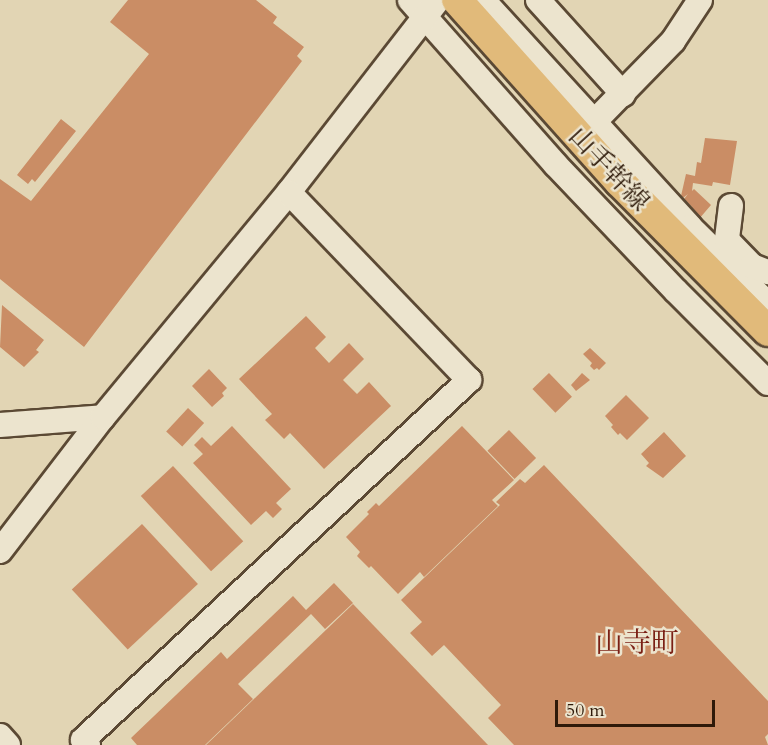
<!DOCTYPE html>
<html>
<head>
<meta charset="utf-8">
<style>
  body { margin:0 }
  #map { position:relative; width:768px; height:745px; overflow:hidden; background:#e2d5b4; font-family:Cardo,"Noto Serif JP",serif }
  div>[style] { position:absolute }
  .building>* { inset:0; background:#ca8d65; transform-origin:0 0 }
  .roads { filter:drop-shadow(2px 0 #5b4934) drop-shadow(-2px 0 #5b4934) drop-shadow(0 2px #5b4934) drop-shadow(0 -2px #5b4934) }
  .minor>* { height:24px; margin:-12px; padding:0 12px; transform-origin:12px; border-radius:12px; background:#ece4ce }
  .major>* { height:30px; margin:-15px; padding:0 15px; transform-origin:15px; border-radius:15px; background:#e1ba7a }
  span { translate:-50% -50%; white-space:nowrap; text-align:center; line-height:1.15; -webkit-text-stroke:5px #ece4ce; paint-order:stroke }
  .street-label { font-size:26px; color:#2e1a0a }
  .quarter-label { font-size:28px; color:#7a1f14 }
  .scale { position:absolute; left:555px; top:700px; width:160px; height:27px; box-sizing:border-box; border:3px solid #2e1a0a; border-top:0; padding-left:8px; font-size:18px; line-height:21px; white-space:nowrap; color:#2e1a0a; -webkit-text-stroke:4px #ece4ce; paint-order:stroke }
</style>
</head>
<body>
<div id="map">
  <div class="building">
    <i style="clip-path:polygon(128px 0,256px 0,277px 17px,273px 23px,304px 47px,297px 56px,302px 61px,84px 347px,0 279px,0 179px,31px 201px,149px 54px,110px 22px)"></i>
    <i style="clip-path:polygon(61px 119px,76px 131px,35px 182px,32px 179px,28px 184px,17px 175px)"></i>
    <i style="clip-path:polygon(705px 138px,737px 141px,730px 185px,713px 182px,712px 186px,693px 183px,692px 191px,694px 189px,711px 205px,699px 219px,689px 210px,692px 207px,684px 199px,688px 194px,683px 198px,681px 196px,686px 174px,695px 176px,697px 162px,701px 163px)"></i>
    <i style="clip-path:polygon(2px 305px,44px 340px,36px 350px,39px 352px,24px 367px,0 347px)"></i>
    <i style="clip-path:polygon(306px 316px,326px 337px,315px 348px,329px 363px,349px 343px,364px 359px,343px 380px,357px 394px,369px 382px,391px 406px,324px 469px,290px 433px,284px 439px,265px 420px,272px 414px,239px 379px)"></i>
    <i style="clip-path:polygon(590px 348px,606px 363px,599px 370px,597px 368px,594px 370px,590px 366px,592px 363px,583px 354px)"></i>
    <i style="clip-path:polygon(209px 369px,227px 388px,222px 393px,224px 396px,212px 407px,192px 386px)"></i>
    <i style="left:549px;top:373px;width:33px;height:23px;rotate:46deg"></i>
    <i style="clip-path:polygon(582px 373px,590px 380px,576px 391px,571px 385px)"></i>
    <i style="clip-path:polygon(626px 395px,649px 418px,627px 440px,620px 433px,618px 435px,611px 427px,613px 425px,605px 416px)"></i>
    <i style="left:188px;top:408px;width:22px;height:32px;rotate:43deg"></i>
    <i style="clip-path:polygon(232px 426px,291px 489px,276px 503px,282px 509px,273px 518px,266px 511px,251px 525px,193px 463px,203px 454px,194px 445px,202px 437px,211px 446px)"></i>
    <i style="clip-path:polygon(462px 426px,514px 480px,492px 500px,498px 506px,424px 577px,420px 572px,398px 594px,371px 566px,369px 568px,357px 556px,360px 552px,346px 537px,369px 514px,367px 512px,376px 503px,379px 506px)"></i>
    <i style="left:509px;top:430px;width:39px;height:30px;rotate:46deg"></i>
    <i style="clip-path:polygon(664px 432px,686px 456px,663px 478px,646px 466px,649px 463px,641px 454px)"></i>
    <i style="clip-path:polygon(544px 465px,768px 701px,768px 734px,765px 737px,768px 745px,514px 745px,488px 718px,501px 705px,444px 645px,432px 656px,410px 633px,422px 622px,401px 600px,500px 505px,496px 502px,520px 479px,525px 483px)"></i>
    <i style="left:173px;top:466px;width:103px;height:44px;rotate:47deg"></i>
    <i style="left:142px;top:524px;width:82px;height:96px;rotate:47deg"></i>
    <i style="clip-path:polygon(334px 583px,353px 603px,325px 629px,311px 614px,238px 684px,253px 699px,205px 745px,137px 745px,131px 738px,221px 652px,227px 659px,293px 596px,306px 610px)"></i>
    <i style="clip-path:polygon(353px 604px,488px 745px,206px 745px)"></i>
  </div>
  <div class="roads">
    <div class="minor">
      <i style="left:410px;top:0;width:219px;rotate:48.5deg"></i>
      <i style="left:555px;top:164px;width:175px;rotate:46.4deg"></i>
      <i style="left:676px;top:291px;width:130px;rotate:45deg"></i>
      <i style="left:483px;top:0;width:307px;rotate:47.6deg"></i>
      <i style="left:690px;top:227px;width:110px;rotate:44.6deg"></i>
      <i style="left:538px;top:0;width:127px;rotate:47.9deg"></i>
      <i style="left:594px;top:122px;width:113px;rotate:-45.7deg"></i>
      <i style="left:673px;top:41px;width:49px;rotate:-56.6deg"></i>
      <i style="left:731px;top:206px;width:34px;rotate:97deg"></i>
      <i style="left:727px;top:240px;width:36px;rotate:46deg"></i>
      <i style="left:752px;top:266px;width:17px;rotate:21deg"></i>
      <i style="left:0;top:425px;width:103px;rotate:-4.4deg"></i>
      <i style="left:0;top:551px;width:169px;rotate:-52.5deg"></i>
      <i style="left:103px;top:417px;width:292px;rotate:-50.4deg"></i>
      <i style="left:289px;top:192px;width:243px;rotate:-52.2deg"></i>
      <i style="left:0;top:736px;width:12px;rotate:48deg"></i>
      <i style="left:88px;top:745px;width:7px;rotate:-135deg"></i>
      <i style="left:83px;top:740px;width:528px;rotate:-43deg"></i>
      <i style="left:469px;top:380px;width:260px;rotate:-133.8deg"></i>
    </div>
    <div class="major">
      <i style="left:457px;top:0;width:244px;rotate:48.2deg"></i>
      <i style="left:620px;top:182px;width:210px;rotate:45.2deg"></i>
    </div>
  </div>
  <div class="street-label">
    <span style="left:609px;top:169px;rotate:47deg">山手幹線</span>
  </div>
  <div class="quarter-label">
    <span style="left:637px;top:643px">山寺町</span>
  </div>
  <div class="scale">50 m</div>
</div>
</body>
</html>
